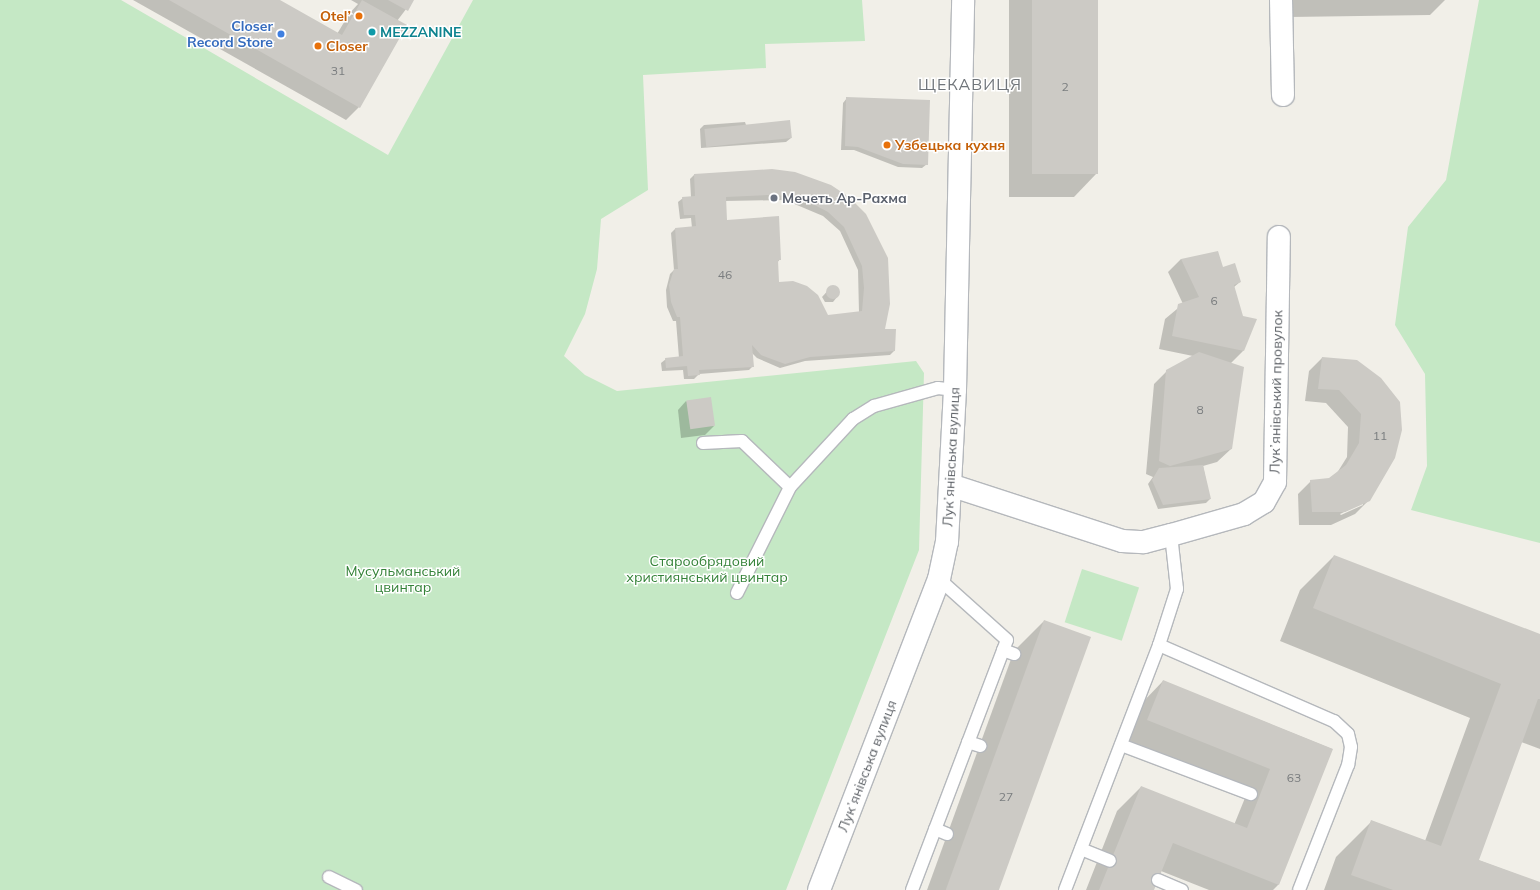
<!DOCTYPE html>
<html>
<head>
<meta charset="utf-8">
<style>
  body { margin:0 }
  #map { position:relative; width:1540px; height:890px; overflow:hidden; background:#f1efe8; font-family:Mulish,sans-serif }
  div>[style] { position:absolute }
  .green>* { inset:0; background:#c5e8c5; transform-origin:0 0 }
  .shadow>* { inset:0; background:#0003 }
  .building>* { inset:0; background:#cccac5; transform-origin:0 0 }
  .round { border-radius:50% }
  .roads { filter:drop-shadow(1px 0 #b5b8bc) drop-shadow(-1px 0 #b5b8bc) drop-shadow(0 1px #b5b8bc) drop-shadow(0 -1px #b5b8bc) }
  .service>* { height:12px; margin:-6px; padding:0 6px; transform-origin:6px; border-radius:6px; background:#fff }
  .minor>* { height:22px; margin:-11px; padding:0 11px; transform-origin:11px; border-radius:11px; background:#fff }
  .dots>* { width:11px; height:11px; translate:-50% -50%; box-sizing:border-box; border:2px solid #fff; border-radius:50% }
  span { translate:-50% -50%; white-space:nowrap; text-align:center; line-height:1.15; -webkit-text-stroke:3px #fff; paint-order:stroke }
  .number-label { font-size:12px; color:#7a7d7f }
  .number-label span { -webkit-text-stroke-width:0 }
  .food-label { font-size:14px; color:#c56008; font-weight:700 }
  .right { translate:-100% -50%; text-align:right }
  .left { translate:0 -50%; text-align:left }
  .shop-label { font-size:14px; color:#366cbe; font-weight:700 }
  .culture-label { font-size:14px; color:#0d838f; font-weight:700 }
  .worship-label { font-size:14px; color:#5b616d; font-weight:700 }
  .street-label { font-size:14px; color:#5f6368 }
  .park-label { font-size:14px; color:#348238 }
  .quarter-label { font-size:16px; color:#70757a; letter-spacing:1px }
</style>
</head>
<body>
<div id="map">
  <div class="green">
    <i style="clip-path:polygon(0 0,121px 0,388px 155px,473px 0,862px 0,865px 41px,765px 44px,766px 68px,643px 75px,648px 190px,601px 219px,597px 269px,585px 314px,564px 356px,585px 375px,617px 391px,916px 361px,924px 373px,919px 550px,786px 890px,0 890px)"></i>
    <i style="clip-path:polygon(1479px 0,1540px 0,1540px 543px,1411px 510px,1427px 466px,1425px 374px,1395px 325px,1408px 227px,1446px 180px)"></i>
    <i style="left:1082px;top:569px;width:60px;height:56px;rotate:18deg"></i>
  </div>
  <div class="shadow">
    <i style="clip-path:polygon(133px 0,278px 0,337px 34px,349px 14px,358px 4px,351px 0,413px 0,397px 21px,359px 107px,346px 120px)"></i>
    <i style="clip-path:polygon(1009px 0,1097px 0,1097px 173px,1074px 197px,1009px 197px)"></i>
    <i style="clip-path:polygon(1290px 0,1445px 0,1430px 15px,1290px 17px)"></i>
    <i style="clip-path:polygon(847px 98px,927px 164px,922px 168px,898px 167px,854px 150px,841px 150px,843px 103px)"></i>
    <i style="clip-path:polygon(745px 122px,746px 125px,791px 138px,786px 142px,701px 148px,700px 129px,704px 125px)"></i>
    <i style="clip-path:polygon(evenodd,694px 175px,848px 198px,883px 330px,894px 351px,890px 355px,805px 361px,780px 368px,757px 358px,752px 353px,753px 366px,749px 370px,699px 374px,694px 379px,684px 379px,683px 370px,662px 371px,661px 363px,666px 359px,679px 358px,676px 321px,673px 321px,667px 307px,666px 290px,670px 274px,674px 270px,671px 233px,675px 229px,692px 228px,691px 218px,680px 219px,678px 202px,683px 198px,691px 197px,690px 179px,694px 175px,785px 200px,823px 216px,840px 231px,858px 270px,859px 313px,827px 316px,778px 283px,777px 263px,780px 259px,726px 221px,725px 201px,785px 200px)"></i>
    <i style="clip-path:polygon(1181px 259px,1223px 268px,1240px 282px,1234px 287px,1242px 317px,1255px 320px,1243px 351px,1230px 364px,1231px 449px,1217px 462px,1203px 466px,1210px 499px,1206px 503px,1158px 509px,1148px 484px,1153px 477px,1146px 474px,1154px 384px,1167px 371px,1193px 356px,1159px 349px,1165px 319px,1183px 304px,1168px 272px)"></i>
    <i style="clip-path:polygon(832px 286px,839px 292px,837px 297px,833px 302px,825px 302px,822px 297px)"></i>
    <i style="clip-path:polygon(evenodd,1322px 358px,1357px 361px,1369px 500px,1355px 514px,1331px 525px,1299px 525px,1298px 494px,1311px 481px,1330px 479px,1337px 473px,1347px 457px,1348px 427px,1326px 403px,1305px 401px,1309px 371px,1322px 358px,1363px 503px,1363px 505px,1341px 515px,1340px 514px,1363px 503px)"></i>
    <i style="clip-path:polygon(686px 401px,714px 426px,705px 435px,681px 438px,678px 410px)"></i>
    <i style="clip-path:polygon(1334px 556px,1540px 635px,1540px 749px,1521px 742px,1478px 860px,1540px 883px,1540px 890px,1324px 890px,1336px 857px,1372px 821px,1425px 841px,1470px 718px,1280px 641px,1300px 590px)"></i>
    <i style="clip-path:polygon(1044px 621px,998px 890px,927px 890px,1014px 651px)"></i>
    <i style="clip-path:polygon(1163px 681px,1332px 749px,1278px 885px,1273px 890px,1209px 890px,1161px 871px,1153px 890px,1086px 890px,1117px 811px,1141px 787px,1234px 825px,1247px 793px,1124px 744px,1140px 705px)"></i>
  </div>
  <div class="building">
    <i style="clip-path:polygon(169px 0,280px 0,342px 35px,362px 0,407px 25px,360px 108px)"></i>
    <i style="clip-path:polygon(388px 0,414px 0,408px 11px)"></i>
    <i style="left:1032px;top:0;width:66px;height:174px"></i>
    <i style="clip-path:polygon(846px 97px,930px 100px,928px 165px,903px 164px,858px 147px,845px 146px)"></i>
    <i style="left:790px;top:120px;width:18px;height:86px;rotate:84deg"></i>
    <i style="clip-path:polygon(evenodd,772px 169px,795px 172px,831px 185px,849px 197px,866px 214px,888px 258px,890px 304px,885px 329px,896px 329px,895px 351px,810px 357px,785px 364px,761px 355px,752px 345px,754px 367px,699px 370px,700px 375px,688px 376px,687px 366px,666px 368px,665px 358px,683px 356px,680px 317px,677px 317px,671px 302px,669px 285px,674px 269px,678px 269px,675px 228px,696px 226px,695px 215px,684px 215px,682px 197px,695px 196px,694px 174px,772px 169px,767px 195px,790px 196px,809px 202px,828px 212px,844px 227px,862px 266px,864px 288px,862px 311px,828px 315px,818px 295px,807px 286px,793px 281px,779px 282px,778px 260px,781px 260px,779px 216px,727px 220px,726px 197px,767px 195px)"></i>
    <i style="clip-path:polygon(1218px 251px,1223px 267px,1235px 263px,1241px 282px,1234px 285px,1243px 316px,1257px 319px,1244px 351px,1172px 336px,1178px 304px,1199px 297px,1181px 259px)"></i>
    <i class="round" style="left:826px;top:285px;width:14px;height:14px"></i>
    <i style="clip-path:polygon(1199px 352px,1244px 367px,1232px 449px,1170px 466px,1159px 461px,1166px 370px)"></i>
    <i style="clip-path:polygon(1322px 357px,1357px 360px,1381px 378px,1400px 402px,1402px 430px,1395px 458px,1370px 501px,1345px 512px,1312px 512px,1310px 480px,1329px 478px,1346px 465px,1359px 443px,1361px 414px,1339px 390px,1318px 389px)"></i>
    <i style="left:711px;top:397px;width:29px;height:25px;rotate:82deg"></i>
    <i style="clip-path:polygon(1203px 465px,1211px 499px,1163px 505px,1152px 480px,1159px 468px)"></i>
    <i style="clip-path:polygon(1334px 555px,1540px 634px,1540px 699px,1538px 699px,1479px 860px,1540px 882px,1540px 890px,1393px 890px,1351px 875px,1371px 820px,1441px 846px,1501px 684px,1313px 608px)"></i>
    <i style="left:1044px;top:620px;width:50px;height:287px;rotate:20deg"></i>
    <i style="clip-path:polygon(1163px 680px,1333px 749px,1279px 885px,1173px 843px,1154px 890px,1099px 890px,1141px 786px,1247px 828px,1270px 769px,1147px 720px)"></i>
  </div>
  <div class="roads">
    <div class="service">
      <i style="left:703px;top:443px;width:39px;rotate:-3deg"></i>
      <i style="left:742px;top:441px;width:66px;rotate:43.8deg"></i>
      <i style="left:737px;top:593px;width:119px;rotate:-63.4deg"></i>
      <i style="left:790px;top:487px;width:93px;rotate:-47.2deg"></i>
      <i style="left:853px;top:419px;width:25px;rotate:-32deg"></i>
      <i style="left:874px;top:406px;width:66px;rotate:-15.7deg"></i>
      <i style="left:938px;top:388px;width:17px;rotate:7deg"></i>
      <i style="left:1159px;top:645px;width:191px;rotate:23.5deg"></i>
      <i style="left:1334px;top:721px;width:19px;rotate:43deg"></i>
      <i style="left:1348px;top:734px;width:13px;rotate:77deg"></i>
      <i style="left:1351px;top:747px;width:18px;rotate:99deg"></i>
      <i style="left:1348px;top:765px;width:134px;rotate:111.4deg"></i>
      <i style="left:1003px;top:650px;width:12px;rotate:20deg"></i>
      <i style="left:968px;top:742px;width:13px;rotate:18deg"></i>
      <i style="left:1121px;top:745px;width:139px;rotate:20.7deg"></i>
      <i style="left:935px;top:829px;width:13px;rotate:23deg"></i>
      <i style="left:1081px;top:849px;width:31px;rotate:22deg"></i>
      <i style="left:329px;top:877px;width:30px;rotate:26deg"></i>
      <i style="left:1158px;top:880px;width:26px;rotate:23deg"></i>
      <i style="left:912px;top:890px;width:267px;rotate:-69.2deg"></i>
      <i style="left:1007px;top:640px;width:91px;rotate:-138.1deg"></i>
      <i style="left:1065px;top:890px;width:262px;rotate:-69deg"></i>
      <i style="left:1159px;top:645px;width:59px;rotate:-72.2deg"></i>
      <i style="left:1177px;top:589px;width:54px;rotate:-96.3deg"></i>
    </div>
    <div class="minor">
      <i style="left:1281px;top:0;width:95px;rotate:88.8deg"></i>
      <i style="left:950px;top:485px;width:181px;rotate:18deg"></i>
      <i style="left:1122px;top:541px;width:22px;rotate:3deg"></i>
      <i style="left:1144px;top:542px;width:28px;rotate:-15deg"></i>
      <i style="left:1171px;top:535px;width:76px;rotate:-16deg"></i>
      <i style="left:1244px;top:514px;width:23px;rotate:-31deg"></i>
      <i style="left:1264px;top:502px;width:23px;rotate:-61deg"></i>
      <i style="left:1275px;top:482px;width:245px;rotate:-89.1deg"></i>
      <i style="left:819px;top:890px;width:333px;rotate:-68.9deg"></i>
      <i style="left:939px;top:579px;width:38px;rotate:-78deg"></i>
      <i style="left:947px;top:542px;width:152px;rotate:-87deg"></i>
      <i style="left:955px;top:390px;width:390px;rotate:-88.8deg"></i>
    </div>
  </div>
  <div class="dots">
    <i style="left:359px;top:16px;background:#e8710a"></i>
    <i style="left:372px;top:32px;background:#0f9aa8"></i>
    <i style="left:281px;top:34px;background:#3f7fe0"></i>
    <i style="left:318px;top:46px;background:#e8710a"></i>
    <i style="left:887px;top:145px;background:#e8710a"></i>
    <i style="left:774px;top:198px;background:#6b7280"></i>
  </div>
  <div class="number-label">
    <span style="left:338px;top:71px">31</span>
    <span style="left:1065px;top:87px">2</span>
    <span style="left:725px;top:275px">46</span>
    <span style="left:1214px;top:301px">6</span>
    <span style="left:1200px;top:410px">8</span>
    <span style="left:1380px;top:436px">11</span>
    <span style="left:1294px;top:778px">63</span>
    <span style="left:1006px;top:797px">27</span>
  </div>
  <div class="food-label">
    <span class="right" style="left:351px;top:16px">Otel’</span>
    <span class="left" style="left:326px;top:46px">Closer</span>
    <span class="left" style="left:895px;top:145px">Узбецька кухня</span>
  </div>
  <div class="shop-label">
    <span class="right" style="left:273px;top:34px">Closer<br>Record Store</span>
  </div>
  <div class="culture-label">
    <span class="left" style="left:380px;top:32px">MEZZANINE</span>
  </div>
  <div class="worship-label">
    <span class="left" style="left:782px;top:198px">Мечеть Ар-Рахма</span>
  </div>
  <div class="street-label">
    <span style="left:1276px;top:392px;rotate:-89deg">Лукʼянівський провулок</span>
    <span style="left:951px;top:457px;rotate:-87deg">Лукʼянівська вулиця</span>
    <span style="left:867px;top:766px;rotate:-69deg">Лукʼянівська вулиця</span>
  </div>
  <div class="park-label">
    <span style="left:707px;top:569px">Старообрядовий<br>християнський цвинтар</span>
    <span style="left:403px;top:579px">Мусульманський<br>цвинтар</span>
  </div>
  <div class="quarter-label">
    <span style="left:970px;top:84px">ЩЕКАВИЦЯ</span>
  </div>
</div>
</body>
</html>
